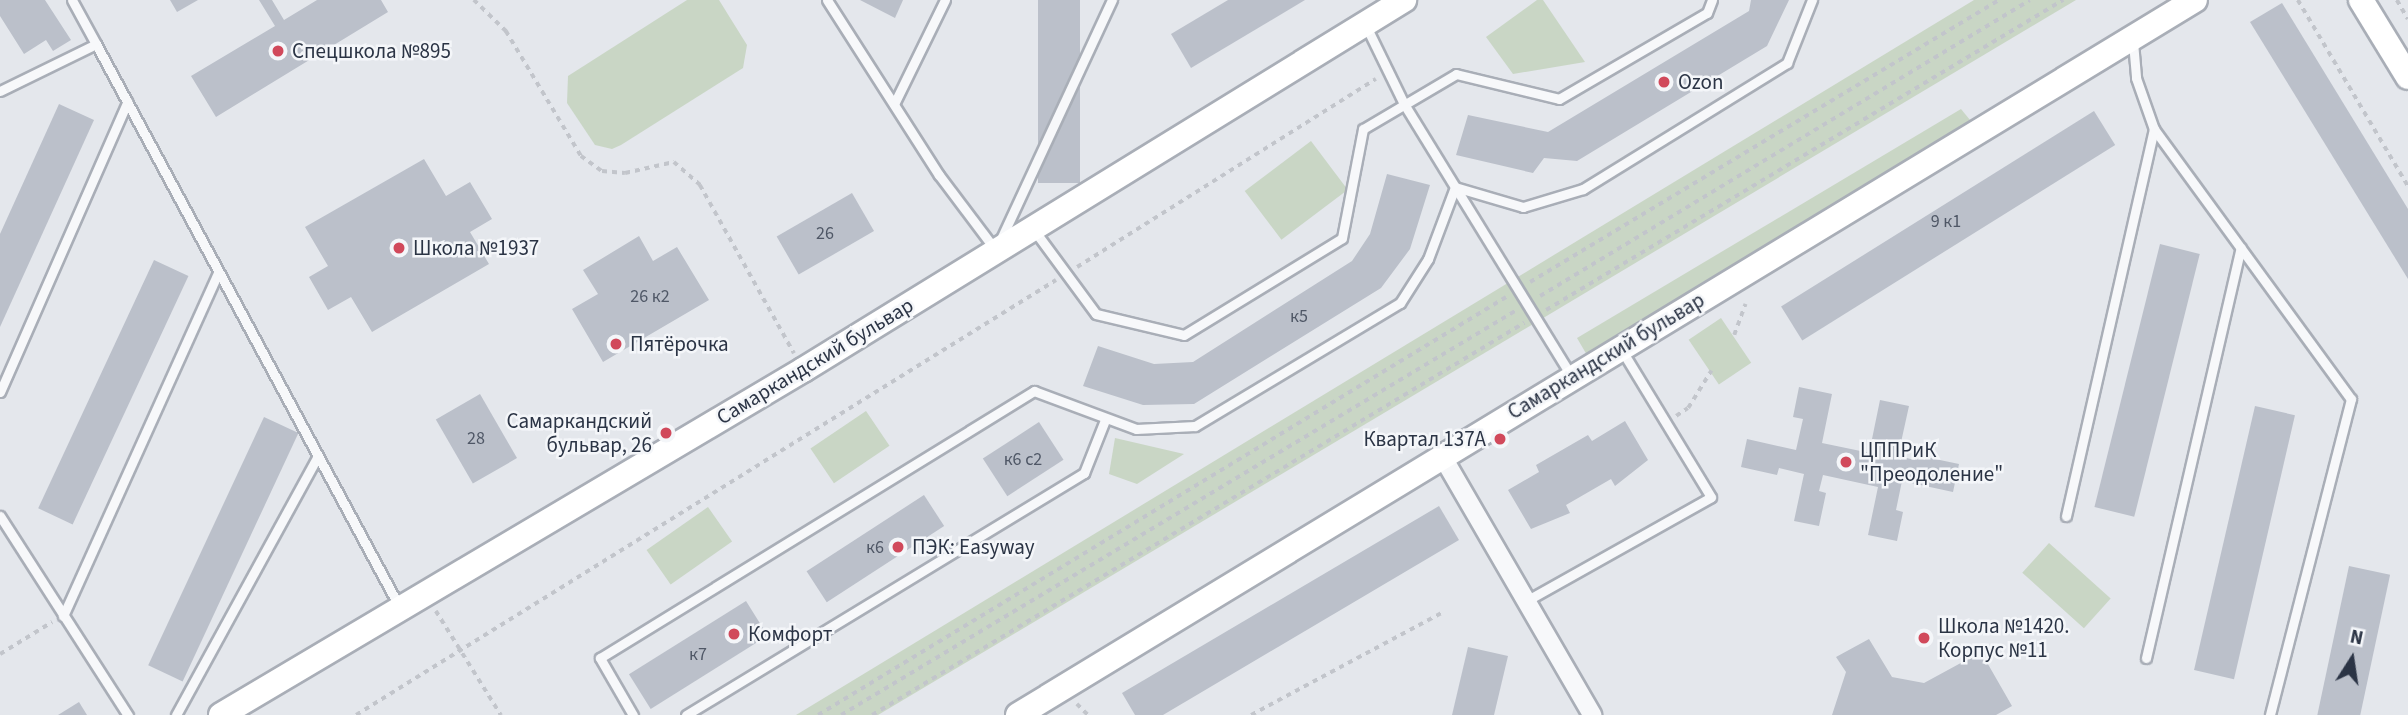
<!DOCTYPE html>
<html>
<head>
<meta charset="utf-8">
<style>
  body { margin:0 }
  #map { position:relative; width:2408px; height:715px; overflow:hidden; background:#e4e7ec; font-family:"Source Sans 3",sans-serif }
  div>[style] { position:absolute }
  .green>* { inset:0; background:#c9d6c5; transform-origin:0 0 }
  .building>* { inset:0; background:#bbc0ca; transform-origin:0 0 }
  .path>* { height:3.5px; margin-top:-1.75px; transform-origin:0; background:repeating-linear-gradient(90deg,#c2c5cb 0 5px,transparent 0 10px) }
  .roads { filter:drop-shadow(2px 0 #a9aeb7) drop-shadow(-2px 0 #a9aeb7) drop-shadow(0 2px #a9aeb7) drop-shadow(0 -2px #a9aeb7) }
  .lane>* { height:9px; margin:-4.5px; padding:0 4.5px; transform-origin:4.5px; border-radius:4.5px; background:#f7f8fa }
  .street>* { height:18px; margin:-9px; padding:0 9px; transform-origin:9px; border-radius:9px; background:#f7f8fa }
  .secondary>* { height:24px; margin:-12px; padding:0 12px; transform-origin:12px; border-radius:12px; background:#fff }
  .dots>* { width:19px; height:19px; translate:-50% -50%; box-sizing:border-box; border:4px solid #f4f6f9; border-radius:50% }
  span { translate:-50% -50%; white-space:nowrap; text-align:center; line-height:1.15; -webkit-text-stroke:5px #f4f6f9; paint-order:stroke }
  .number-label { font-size:18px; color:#4f5766 }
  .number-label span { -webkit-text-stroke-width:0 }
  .poi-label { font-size:21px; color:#2b3445 }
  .left { translate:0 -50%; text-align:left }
  .right { translate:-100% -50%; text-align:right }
  .street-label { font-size:21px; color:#2b3445 }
  .north { position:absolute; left:2317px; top:624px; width:70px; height:70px; -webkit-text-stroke:5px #f4f6f9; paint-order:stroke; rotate:12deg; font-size:19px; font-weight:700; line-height:28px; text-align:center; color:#2b3445 }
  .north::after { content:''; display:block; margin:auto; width:24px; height:32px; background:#2b3445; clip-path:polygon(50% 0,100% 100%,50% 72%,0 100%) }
</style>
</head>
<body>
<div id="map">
  <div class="green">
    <i style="clip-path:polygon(687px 0,719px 0,747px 45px,743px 68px,621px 145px,612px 149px,595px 145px,567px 103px,568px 76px)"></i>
    <i style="clip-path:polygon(1537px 0,1543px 0,1585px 62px,1513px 74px,1486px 37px)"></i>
    <i style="clip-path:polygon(1974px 0,2076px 0,878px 715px,796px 715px)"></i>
    <i style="clip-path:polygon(1961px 109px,1970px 120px,1591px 362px,1577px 338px)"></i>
    <i style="left:1311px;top:141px;width:61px;height:83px;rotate:53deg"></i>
    <i style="left:1721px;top:318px;width:54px;height:39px;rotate:56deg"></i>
    <i style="left:866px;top:411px;width:42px;height:67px;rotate:56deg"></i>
    <i style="clip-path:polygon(1115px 438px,1184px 454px,1137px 484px,1109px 474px)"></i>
    <i style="left:708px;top:507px;width:42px;height:75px;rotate:55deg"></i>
    <i style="left:2049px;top:543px;width:83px;height:40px;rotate:42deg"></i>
  </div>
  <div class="building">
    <i style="clip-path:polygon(0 0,45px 0,71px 40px,53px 51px,46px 40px,24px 54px,0 16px)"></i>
    <i style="clip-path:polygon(170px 0,198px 0,177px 12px)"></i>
    <i style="clip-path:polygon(259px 0,272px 0,284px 20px,317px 0,381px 0,388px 12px,216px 117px,191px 76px,275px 26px)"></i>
    <i style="clip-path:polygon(860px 0,903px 0,895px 18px)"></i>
    <i style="left:1038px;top:0;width:42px;height:183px"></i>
    <i style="clip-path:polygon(1228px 0,1305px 0,1191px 68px,1171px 34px)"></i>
    <i style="clip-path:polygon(1751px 0,1789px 0,1767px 46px,1577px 161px,1544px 158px,1533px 173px,1456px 155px,1468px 115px,1548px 132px,1749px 11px)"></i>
    <i style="clip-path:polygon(2282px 3px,2408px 209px,2408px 279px,2250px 22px)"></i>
    <i style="clip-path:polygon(59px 104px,94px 120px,0 327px,0 234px)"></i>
    <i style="left:2094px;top:111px;width:40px;height:369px;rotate:58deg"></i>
    <i style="clip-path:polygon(424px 159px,446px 196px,470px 182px,492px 219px,470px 232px,489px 264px,372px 332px,351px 297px,328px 310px,309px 277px,328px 266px,305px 227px)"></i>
    <i style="clip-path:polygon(1387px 174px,1430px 185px,1410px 249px,1381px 288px,1194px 404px,1143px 405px,1083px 386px,1098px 346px,1154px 364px,1193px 362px,1352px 261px,1370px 234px)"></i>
    <i style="left:852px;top:193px;width:44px;height:87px;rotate:60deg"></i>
    <i style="clip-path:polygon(639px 236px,653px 261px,677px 247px,709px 300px,603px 362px,572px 309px,598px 294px,583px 270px)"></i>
    <i style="left:2160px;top:244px;width:41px;height:271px;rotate:14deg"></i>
    <i style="left:154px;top:260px;width:38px;height:274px;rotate:25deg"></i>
    <i style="clip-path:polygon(1799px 387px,1832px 394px,1822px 443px,1875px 454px,1878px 440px,1872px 439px,1880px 400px,1909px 406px,1898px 456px,1915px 460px,1916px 455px,1959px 464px,1953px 492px,1902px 481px,1896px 510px,1903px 512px,1897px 541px,1868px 535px,1878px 487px,1823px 475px,1819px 491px,1826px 493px,1819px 526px,1794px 521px,1804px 474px,1779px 468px,1777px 475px,1741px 467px,1747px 439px,1796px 450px,1803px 419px,1793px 417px)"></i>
    <i style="left:480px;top:394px;width:74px;height:51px;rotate:60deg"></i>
    <i style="left:2255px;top:406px;width:41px;height:271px;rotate:13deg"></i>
    <i style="left:264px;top:417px;width:38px;height:274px;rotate:25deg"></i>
    <i style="clip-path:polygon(1625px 421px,1648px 460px,1615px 486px,1611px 479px,1566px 505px,1570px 513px,1531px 529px,1508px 490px,1539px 472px,1536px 465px,1588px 435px,1592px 441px)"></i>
    <i style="left:1039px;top:422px;width:45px;height:67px;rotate:57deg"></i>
    <i style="left:924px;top:495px;width:37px;height:140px;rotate:57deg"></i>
    <i style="clip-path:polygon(1439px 506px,1459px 540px,1163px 715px,1135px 715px,1122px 693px)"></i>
    <i style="left:2349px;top:566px;width:42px;height:153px;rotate:12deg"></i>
    <i style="left:746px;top:601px;width:41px;height:138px;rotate:58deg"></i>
    <i style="clip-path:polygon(1869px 639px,1892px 677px,1924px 683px,1981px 652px,2012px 706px,1996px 715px,1832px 715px,1846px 672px,1836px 657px)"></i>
    <i style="clip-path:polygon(1468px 647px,1508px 656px,1494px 715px,1452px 715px)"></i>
    <i style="clip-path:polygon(79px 702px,87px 715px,58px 715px)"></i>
  </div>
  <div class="path">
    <i style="left:474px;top:0;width:45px;rotate:44.1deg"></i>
    <i style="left:506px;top:31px;width:146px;rotate:59deg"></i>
    <i style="left:581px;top:156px;width:26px;rotate:36deg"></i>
    <i style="left:602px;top:171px;width:23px;rotate:5deg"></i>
    <i style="left:625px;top:173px;width:50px;rotate:-12.7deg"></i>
    <i style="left:674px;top:162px;width:35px;rotate:41deg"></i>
    <i style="left:700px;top:185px;width:193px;rotate:60.8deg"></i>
    <i style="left:2298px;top:0;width:216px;rotate:59.4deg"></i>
    <i style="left:2397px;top:0;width:22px;rotate:60deg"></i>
    <i style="left:1077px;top:267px;width:353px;rotate:-32.2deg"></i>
    <i style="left:1530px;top:282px;width:547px;rotate:-31.02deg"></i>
    <i style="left:1540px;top:296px;width:572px;rotate:-31.14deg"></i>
    <i style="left:1546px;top:310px;width:603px;rotate:-30.95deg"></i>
    <i style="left:1734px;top:335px;width:33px;rotate:-70deg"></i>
    <i style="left:1676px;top:416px;width:14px;rotate:-34deg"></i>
    <i style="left:1688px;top:408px;width:44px;rotate:-58.1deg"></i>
    <i style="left:436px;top:611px;width:123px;rotate:58deg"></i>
    <i style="left:0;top:654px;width:61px;rotate:-31.6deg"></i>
    <i style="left:1077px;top:704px;width:16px;rotate:45deg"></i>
    <i style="left:356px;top:715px;width:824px;rotate:-31.86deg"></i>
    <i style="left:818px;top:715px;width:805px;rotate:-31.28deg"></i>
    <i style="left:841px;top:715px;width:786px;rotate:-30.94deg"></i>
    <i style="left:872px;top:715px;width:761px;rotate:-31.02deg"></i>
    <i style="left:1251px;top:715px;width:216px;rotate:-28.2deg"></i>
  </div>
  <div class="roads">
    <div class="lane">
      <i style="left:827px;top:0;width:208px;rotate:57.4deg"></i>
      <i style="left:939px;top:175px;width:91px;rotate:53deg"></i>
      <i style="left:1366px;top:26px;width:87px;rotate:64deg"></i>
      <i style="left:1404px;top:104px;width:318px;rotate:58.4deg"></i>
      <i style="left:2133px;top:42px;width:36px;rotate:85deg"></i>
      <i style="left:2136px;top:78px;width:54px;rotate:70.6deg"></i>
      <i style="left:2154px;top:129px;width:334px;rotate:53.9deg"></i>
      <i style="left:2351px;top:399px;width:326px;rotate:104.4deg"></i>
      <i style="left:96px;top:44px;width:638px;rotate:61.67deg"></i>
      <i style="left:0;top:91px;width:107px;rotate:-26.1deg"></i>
      <i style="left:96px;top:44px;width:50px;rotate:-118.6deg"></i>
      <i style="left:894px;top:104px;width:116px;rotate:-63.9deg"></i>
      <i style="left:1034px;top:230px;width:104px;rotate:53.6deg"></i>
      <i style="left:1096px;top:314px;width:90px;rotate:13.4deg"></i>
      <i style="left:1184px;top:335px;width:185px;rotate:-31.5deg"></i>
      <i style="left:1342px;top:238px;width:111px;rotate:-79.1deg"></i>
      <i style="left:1363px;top:129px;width:108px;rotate:-30.6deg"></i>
      <i style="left:1456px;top:74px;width:106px;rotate:13.6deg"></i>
      <i style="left:1559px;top:99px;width:171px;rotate:-30.2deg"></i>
      <i style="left:1707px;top:13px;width:14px;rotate:-69deg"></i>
      <i style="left:1000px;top:241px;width:266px;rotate:-65.1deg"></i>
      <i style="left:0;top:392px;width:317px;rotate:-66.3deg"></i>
      <i style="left:0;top:516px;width:237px;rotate:57.3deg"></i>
      <i style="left:2066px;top:516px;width:397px;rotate:-77.2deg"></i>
      <i style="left:1526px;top:601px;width:212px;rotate:-29.3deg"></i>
      <i style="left:1711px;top:497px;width:173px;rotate:-121.3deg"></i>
      <i style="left:63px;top:616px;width:377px;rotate:-65.7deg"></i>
      <i style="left:2146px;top:658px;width:421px;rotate:-77deg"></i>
      <i style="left:176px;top:715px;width:295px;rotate:-61.3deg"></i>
      <i style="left:633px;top:715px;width:66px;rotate:-120.1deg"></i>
      <i style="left:600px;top:658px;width:510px;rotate:-31.6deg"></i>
      <i style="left:1034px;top:391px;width:109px;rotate:20.4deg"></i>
      <i style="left:1136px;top:429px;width:59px;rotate:-2.9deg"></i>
      <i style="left:1195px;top:426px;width:239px;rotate:-31deg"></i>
      <i style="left:1400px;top:303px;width:52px;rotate:-57.5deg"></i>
      <i style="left:1428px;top:259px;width:77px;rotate:-69.4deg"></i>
      <i style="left:1455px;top:187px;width:71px;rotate:16.4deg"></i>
      <i style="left:1523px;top:207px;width:63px;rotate:-16.7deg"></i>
      <i style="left:1583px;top:189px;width:240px;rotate:-31.7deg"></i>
      <i style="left:1787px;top:63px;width:68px;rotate:-68.4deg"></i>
      <i style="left:686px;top:715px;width:466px;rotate:-31.3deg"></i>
      <i style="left:1084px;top:473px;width:57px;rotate:-68.4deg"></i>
    </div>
    <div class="street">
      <i style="left:1441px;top:454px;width:302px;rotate:59.9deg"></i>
    </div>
    <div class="secondary">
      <i style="left:2361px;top:0;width:90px;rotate:58.6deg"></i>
      <i style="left:221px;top:715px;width:677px;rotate:-30.66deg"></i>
      <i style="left:803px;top:370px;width:706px;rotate:-31.62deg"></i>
      <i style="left:1018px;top:715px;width:1377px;rotate:-31.28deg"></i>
    </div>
  </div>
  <div class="dots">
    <i style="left:278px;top:51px;background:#d1495b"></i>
    <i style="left:1664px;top:82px;background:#d1495b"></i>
    <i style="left:399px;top:248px;background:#d1495b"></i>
    <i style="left:616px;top:344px;background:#d1495b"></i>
    <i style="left:666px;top:433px;background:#d1495b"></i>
    <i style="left:1500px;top:439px;background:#d1495b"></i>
    <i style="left:1846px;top:462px;background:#d1495b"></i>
    <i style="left:898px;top:547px;background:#d1495b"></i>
    <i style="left:734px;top:634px;background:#d1495b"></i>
    <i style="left:1924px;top:638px;background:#d1495b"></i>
  </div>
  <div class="number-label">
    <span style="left:1946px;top:222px">9 к1</span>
    <span style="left:825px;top:234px">26</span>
    <span style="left:650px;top:297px">26 к2</span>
    <span style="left:1299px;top:317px">к5</span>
    <span style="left:476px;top:439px">28</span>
    <span style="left:1023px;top:460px">к6 с2</span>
    <span style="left:875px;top:548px">к6</span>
    <span style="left:698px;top:655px">к7</span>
  </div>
  <div class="poi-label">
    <span class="left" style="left:292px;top:51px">Спецшкола №895</span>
    <span class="left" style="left:1678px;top:82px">Ozon</span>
    <span class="left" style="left:413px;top:248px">Школа №1937</span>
    <span class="left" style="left:630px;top:344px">Пятёрочка</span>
    <span class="right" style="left:652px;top:433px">Самаркандский<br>бульвар, 26</span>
    <span class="right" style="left:1486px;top:439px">Квартал 137А</span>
    <span class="left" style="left:1860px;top:462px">ЦППРиК<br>"Преодоление"</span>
    <span class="left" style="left:912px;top:547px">ПЭК: Easyway</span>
    <span class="left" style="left:1938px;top:638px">Школа №1420.<br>Корпус №11</span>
    <span class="left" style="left:748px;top:634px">Комфорт</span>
  </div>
  <div class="street-label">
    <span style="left:1606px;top:356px;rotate:-31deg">Самаркандский бульвар</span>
    <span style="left:815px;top:361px;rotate:-31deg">Самаркандский бульвар</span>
  </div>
  <div class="north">N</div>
</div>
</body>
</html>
